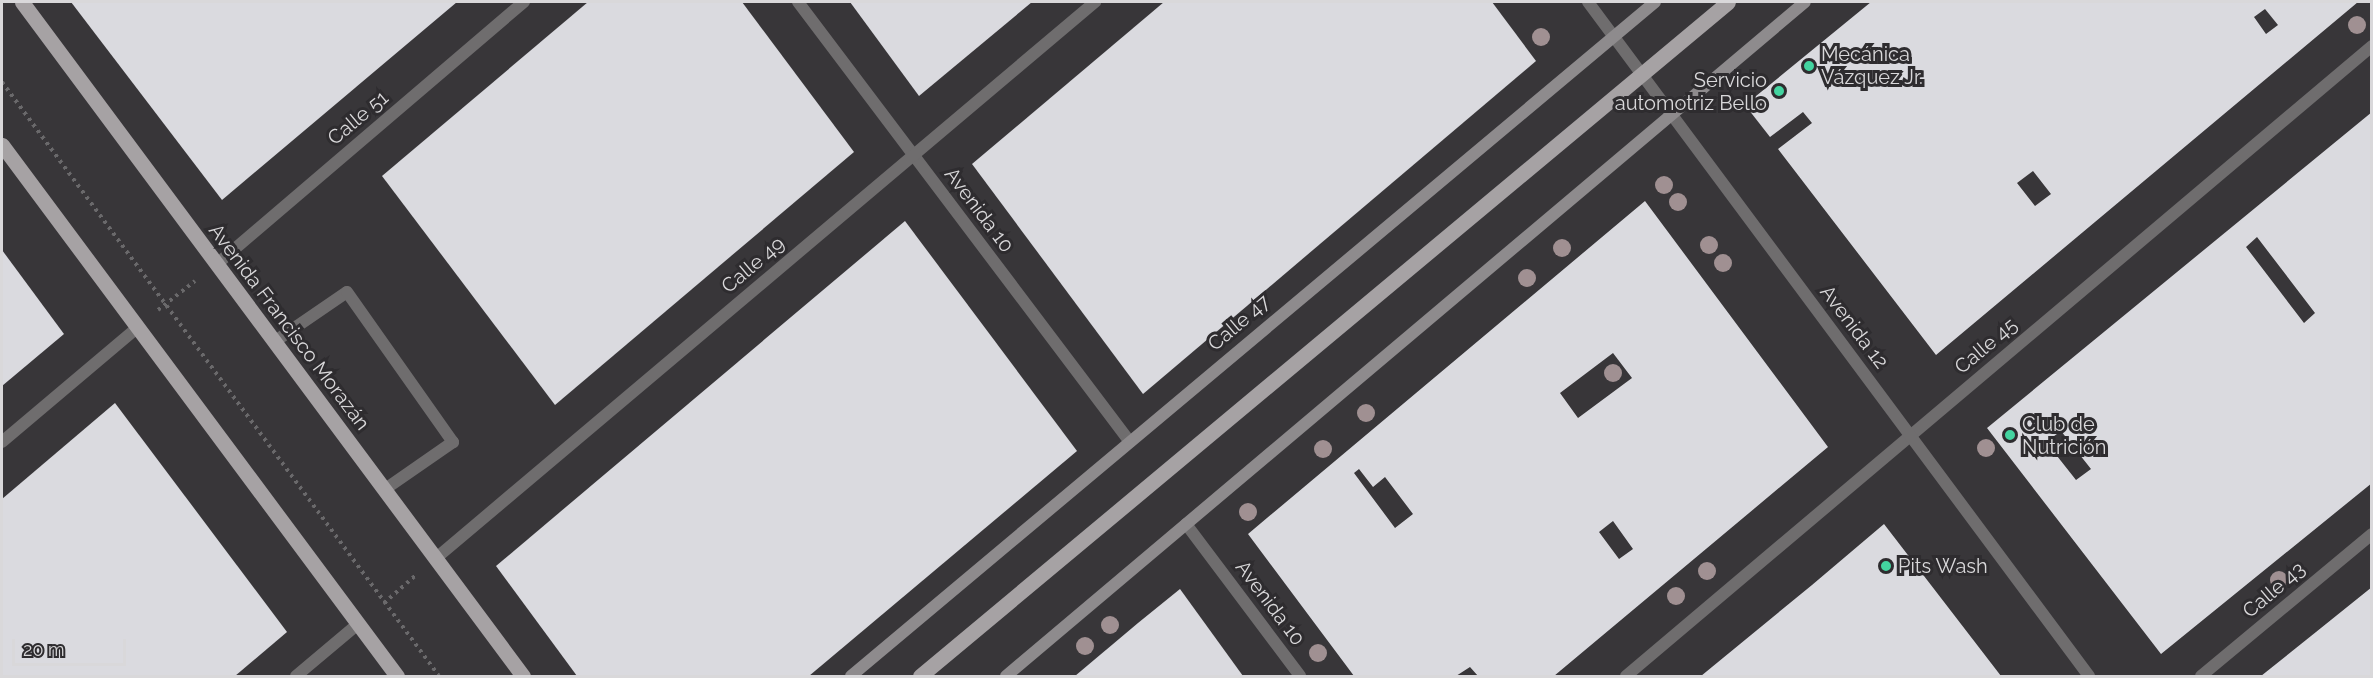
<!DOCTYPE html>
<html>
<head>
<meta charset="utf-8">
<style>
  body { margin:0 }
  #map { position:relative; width:2373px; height:678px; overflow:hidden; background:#383639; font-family:Raleway,sans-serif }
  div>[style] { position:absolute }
  .building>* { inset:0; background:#dadadf }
  .path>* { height:4px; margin-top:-2px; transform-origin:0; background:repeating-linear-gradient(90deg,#6a696b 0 3px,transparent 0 7.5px) }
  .service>* { height:12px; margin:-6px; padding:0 6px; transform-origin:6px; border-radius:6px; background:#6f6d6e }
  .minor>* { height:12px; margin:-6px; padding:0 6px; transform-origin:6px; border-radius:6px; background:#6f6d6e }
  .tertiary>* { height:12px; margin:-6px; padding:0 6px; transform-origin:6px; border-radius:6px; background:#6f6d6e }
  .secondary>* { height:12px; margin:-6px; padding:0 6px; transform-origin:6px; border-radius:6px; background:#8e8b8d }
  .primary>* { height:15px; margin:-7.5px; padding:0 7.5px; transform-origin:7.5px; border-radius:7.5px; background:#a6a2a4 }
  .primary-bridge>* { height:15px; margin:-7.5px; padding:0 7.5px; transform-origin:7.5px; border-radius:7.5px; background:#a6a2a4 }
  .trees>* { width:18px; height:18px; margin:-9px; border-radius:50%; background:#a09092 }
  .dots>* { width:16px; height:16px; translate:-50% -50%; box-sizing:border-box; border:3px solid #2e2c2f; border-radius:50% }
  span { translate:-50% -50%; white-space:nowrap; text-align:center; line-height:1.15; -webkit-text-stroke:6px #2e2c2f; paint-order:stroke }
  .poi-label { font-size:20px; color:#d9d8da }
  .left { translate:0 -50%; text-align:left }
  .right { translate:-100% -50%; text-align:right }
  .street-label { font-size:20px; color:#d9d8da }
  .frame { position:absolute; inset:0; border:3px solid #d9d8da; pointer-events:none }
  .scale { position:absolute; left:12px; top:639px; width:114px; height:27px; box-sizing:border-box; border:3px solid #d9d8da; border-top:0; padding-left:8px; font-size:18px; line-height:21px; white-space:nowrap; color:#d9d8da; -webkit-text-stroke:4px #2e2c2f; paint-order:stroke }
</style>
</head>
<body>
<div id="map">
  <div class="building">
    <i style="clip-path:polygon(71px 2px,457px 2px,222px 200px)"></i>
    <i style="clip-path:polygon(588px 2px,742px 2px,854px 152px,555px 405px,382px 176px)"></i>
    <i style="clip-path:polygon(850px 2px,1032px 2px,919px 96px)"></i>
    <i style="clip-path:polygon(1164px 2px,1492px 2px,1536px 61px,1143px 394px,972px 164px)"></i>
    <i style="clip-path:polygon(evenodd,1871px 2px,2358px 2px,1936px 355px,1778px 149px,1812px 123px,1803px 112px,1770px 137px,1745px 105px,1871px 2px,2265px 9px,2278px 25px,2266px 34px,2254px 17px,2265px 9px,1871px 2px,2033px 171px,2051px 194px,2035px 206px,2017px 183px,2033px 171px)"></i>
    <i style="clip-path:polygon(evenodd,2372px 112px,2372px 483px,2161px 654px,1987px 428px,2372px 112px,2257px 237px,2315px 313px,2304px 323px,2246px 247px,2257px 237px,2372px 112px,2061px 431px,2091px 469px,2076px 480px,2046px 442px,2061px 431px)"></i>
    <i style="clip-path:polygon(evenodd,1645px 201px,1828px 447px,1554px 676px,1478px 676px,1470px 667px,1456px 676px,1354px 676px,1248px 534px,1645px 201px,1613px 353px,1632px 378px,1578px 418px,1560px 393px,1613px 353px,1645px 201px,1359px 469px,1373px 487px,1385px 477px,1413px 514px,1395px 528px,1354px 473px,1359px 469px,1645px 201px,1613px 521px,1633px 549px,1619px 559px,1599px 532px,1613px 521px)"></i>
    <i style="clip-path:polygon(905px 221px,1077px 451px,809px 676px,577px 676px,496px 566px)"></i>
    <i style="clip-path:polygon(2px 250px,64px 334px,2px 386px)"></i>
    <i style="clip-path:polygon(115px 403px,287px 632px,235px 676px,2px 676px,2px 499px)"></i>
    <i style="clip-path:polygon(1884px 524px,2001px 676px,1701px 676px,1812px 585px)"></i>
    <i style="clip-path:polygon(2372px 587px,2372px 676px,2261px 676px,2316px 632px)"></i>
    <i style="clip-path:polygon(1180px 589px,1243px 676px,1075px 676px,1138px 623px)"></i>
  </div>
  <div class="path">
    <i style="left:2px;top:82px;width:737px;rotate:53.66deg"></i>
    <i style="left:158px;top:310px;width:47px;rotate:-38.1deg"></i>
    <i style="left:384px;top:603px;width:41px;rotate:-41.1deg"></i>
  </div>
  <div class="service">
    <i style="left:274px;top:342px;width:88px;rotate:-34.4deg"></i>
    <i style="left:347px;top:292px;width:184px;rotate:54.8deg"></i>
    <i style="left:453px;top:442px;width:84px;rotate:145.2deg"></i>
  </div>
  <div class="minor">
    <i style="left:798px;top:2px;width:551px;rotate:52.96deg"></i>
    <i style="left:217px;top:264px;width:404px;rotate:-40.5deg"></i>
    <i style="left:2px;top:442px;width:177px;rotate:-40.2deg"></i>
    <i style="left:1186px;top:524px;width:190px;rotate:53.1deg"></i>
    <i style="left:435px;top:559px;width:864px;rotate:-40.16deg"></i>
    <i style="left:296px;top:676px;width:81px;rotate:-40deg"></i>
    <i style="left:1626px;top:676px;width:976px;rotate:-40.18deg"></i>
    <i style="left:2201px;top:676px;width:222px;rotate:-39.7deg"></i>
  </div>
  <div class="tertiary">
    <i style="left:1588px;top:2px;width:840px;rotate:53.38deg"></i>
  </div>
  <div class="secondary">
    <i style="left:851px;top:676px;width:1049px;rotate:-39.97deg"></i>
    <i style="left:1006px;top:676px;width:1045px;rotate:-40.15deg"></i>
  </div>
  <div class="primary">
    <i style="left:22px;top:2px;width:840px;rotate:53.38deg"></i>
    <i style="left:2px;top:145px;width:662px;rotate:53.36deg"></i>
  </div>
  <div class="primary-bridge">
    <i style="left:920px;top:676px;width:1052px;rotate:-39.83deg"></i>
  </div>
  <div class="trees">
    <i style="left:2357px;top:25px"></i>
    <i style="left:1541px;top:37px"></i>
    <i style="left:1664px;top:185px"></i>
    <i style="left:1678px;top:202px"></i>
    <i style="left:1709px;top:245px"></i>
    <i style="left:1562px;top:248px"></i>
    <i style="left:1723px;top:263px"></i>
    <i style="left:1527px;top:278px"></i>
    <i style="left:1613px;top:373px"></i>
    <i style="left:1366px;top:413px"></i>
    <i style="left:1986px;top:448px"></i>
    <i style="left:1323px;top:449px"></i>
    <i style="left:1248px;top:512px"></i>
    <i style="left:1707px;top:571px"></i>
    <i style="left:2279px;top:580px"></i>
    <i style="left:1676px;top:596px"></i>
    <i style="left:1110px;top:625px"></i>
    <i style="left:1085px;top:646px"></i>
    <i style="left:1318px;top:653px"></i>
  </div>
  <div class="dots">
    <i style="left:1809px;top:66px;background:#43d4a0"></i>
    <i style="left:1779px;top:91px;background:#43d4a0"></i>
    <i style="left:2010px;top:435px;background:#43d4a0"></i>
    <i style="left:1886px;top:566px;background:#43d4a0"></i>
  </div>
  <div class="poi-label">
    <span class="left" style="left:1821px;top:66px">Mecánica<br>Vázquez Jr.</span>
    <span class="right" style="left:1767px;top:92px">Servicio<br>automotriz Bello</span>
    <span class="left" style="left:2022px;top:436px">Club de<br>Nutrición</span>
    <span class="left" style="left:1898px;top:566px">Pits Wash</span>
  </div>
  <div class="street-label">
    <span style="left:358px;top:118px;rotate:-40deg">Calle 51</span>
    <span style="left:979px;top:210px;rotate:53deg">Avenida 10</span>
    <span style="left:753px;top:265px;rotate:-40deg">Calle 49</span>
    <span style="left:1239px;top:323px;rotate:-40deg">Calle 47</span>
    <span style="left:289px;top:327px;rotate:53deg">Avenida Francisco Morazán</span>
    <span style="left:1854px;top:327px;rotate:53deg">Avenida 12</span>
    <span style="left:1986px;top:346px;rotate:-40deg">Calle 45</span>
    <span style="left:2274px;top:590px;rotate:-40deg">Calle 43</span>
    <span style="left:1270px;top:603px;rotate:53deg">Avenida 10</span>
  </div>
  <div class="frame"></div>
  <div class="scale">20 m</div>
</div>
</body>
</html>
